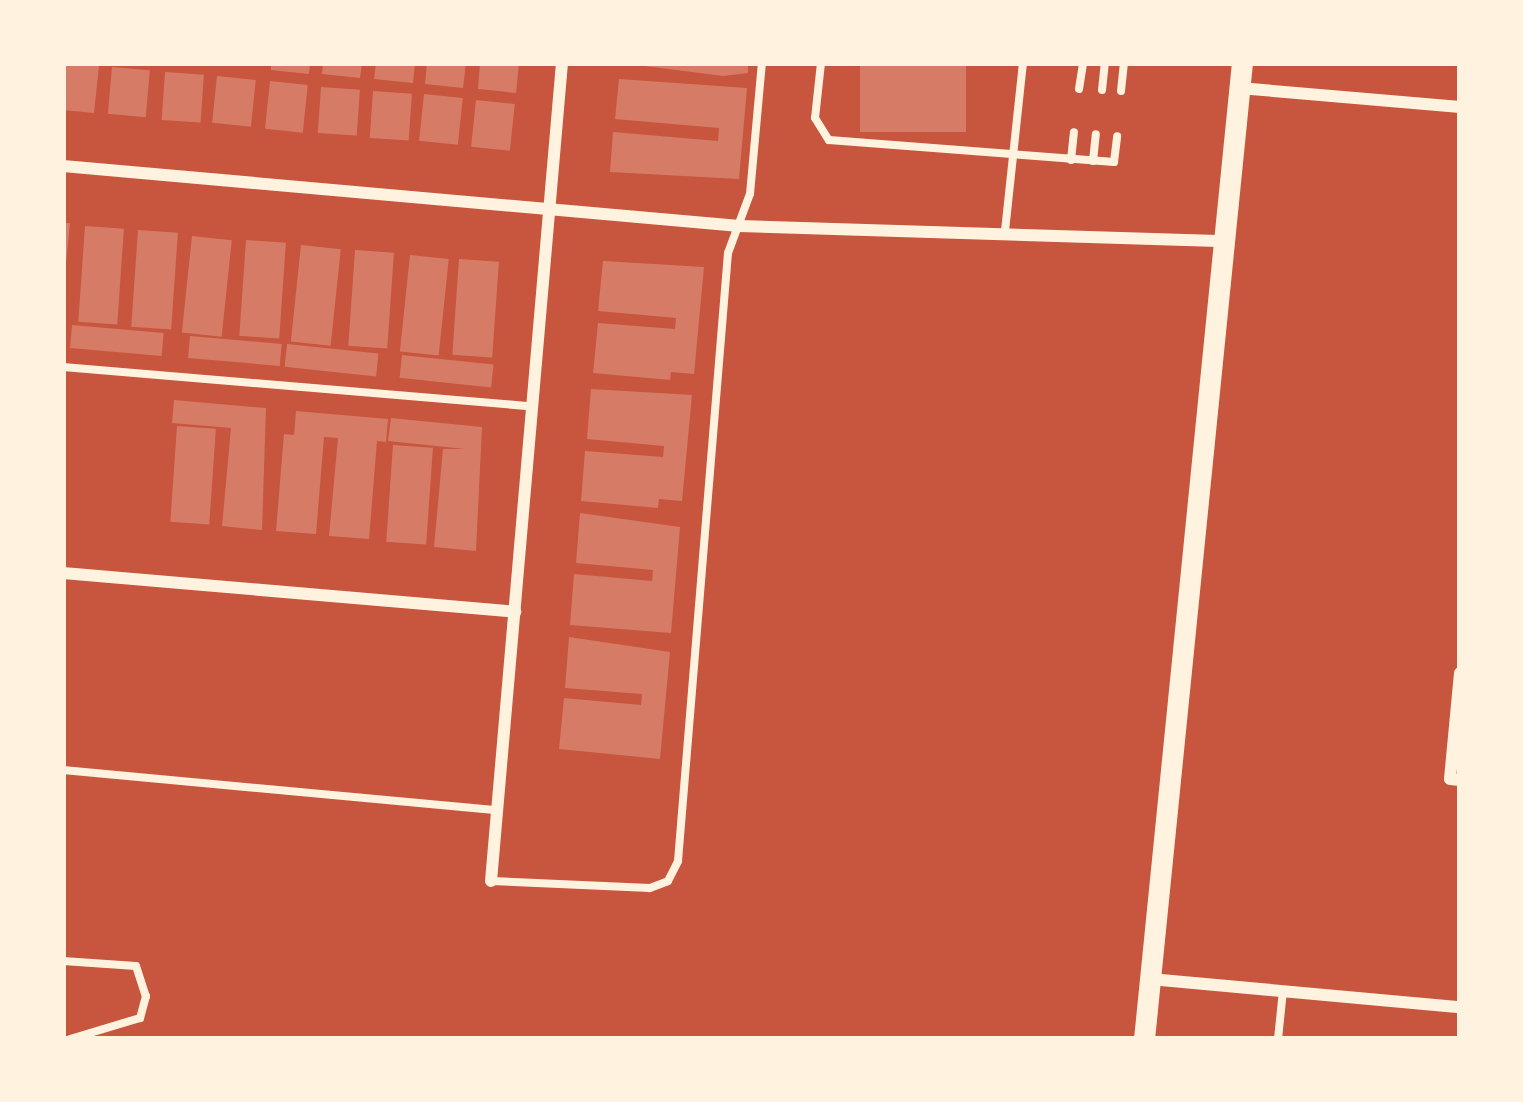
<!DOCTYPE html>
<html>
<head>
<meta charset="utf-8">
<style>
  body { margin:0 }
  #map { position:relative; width:1523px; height:1102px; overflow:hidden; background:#c8553d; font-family:Inter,sans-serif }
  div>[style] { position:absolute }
  .building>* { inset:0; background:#d67c66; transform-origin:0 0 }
  .service>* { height:8px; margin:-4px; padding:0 4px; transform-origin:4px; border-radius:4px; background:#fff3e0 }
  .minor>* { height:12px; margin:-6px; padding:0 6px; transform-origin:6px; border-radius:6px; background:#fff3e0 }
  .secondary>* { height:21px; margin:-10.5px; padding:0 10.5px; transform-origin:10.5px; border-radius:10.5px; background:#fff3e0 }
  span { translate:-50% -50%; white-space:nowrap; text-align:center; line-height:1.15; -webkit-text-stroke:10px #fff3e0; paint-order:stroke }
  .frame { position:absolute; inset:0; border:66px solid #fff3e0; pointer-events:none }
</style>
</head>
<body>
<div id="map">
  <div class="building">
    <i style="clip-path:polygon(63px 63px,99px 66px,94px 113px,63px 110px)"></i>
    <i style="clip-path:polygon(271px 63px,310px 63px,309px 74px,271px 70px)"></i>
    <i style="clip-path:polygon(323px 63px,362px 63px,360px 78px,322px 74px)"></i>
    <i style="clip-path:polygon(376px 63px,415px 63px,413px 83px,374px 79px)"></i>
    <i style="clip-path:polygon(427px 63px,466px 63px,463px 88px,425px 84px)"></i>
    <i style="clip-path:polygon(480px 63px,519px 63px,516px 93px,478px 89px)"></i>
    <i style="clip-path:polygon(621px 63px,748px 63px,748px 73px,723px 76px)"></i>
    <i style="left:860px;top:63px;width:106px;height:69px"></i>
    <i style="left:112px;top:67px;width:38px;height:47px;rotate:5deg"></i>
    <i style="left:165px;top:72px;width:39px;height:48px;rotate:4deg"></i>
    <i style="left:217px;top:76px;width:39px;height:47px;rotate:6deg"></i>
    <i style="clip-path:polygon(619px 79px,747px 88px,739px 179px,610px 172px,613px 132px,718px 141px,719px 128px,615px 119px)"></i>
    <i style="left:270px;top:81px;width:38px;height:48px;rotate:6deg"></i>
    <i style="left:321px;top:87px;width:39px;height:46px;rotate:4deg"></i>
    <i style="left:373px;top:91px;width:39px;height:47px;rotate:4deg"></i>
    <i style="left:424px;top:94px;width:39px;height:47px;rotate:6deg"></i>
    <i style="left:476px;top:100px;width:39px;height:47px;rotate:6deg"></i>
    <i style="clip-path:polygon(63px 223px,70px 223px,66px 263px,63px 263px)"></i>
    <i style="left:85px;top:226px;width:39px;height:96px;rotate:4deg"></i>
    <i style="left:138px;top:230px;width:40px;height:97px;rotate:4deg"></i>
    <i style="left:192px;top:236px;width:40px;height:97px;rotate:6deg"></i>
    <i style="left:246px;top:240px;width:40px;height:96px;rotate:4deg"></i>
    <i style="left:301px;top:245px;width:40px;height:97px;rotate:6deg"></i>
    <i style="left:355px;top:250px;width:39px;height:96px;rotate:4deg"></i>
    <i style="left:410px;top:255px;width:39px;height:97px;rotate:6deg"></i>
    <i style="left:459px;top:259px;width:40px;height:96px;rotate:4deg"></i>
    <i style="clip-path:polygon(603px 261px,704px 267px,694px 374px,671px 372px,670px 380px,593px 373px,598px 323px,675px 329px,676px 318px,598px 311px)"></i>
    <i style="left:72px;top:325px;width:92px;height:23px;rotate:5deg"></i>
    <i style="left:190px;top:336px;width:92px;height:22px;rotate:5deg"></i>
    <i style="left:287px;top:344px;width:92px;height:23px;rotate:6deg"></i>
    <i style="left:402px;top:355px;width:92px;height:23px;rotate:6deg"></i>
    <i style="clip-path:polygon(591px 389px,692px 395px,682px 501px,659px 499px,658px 508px,581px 501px,585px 451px,663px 457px,664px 446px,587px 439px)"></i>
    <i style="clip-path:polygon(174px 400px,266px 408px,262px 530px,222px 526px,231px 428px,172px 423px)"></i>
    <i style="clip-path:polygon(296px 411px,388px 419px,386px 442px,377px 441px,369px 539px,329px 536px,338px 438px,324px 437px,316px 534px,276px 531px,284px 434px,294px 435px)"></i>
    <i style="clip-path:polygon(391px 418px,482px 427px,476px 551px,434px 547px,443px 449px,465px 449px,388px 441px)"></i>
    <i style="left:177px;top:426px;width:39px;height:96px;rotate:4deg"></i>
    <i style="left:393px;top:445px;width:40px;height:97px;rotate:4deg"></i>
    <i style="clip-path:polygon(580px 513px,680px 527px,671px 633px,570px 625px,574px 574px,652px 581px,653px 570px,576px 563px)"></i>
    <i style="clip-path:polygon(569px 637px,670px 652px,660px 759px,559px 749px,564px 698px,641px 705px,642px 694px,565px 688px)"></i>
  </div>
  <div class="service">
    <i style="left:821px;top:63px;width:55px;rotate:96.2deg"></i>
    <i style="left:815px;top:118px;width:26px;rotate:58deg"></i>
    <i style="left:829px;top:140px;width:286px;rotate:4.4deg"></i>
    <i style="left:1114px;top:162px;width:26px;rotate:-83deg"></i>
    <i style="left:1079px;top:89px;width:26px;rotate:-81deg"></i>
    <i style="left:1102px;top:90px;width:27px;rotate:-84deg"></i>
    <i style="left:1121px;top:91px;width:28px;rotate:-84deg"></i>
    <i style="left:1071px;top:160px;width:28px;rotate:-84deg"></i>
    <i style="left:1093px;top:161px;width:27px;rotate:-84deg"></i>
    <i style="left:1005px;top:231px;width:169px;rotate:-83.9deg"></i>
    <i style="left:63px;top:367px;width:471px;rotate:4.8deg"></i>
    <i style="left:63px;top:770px;width:436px;rotate:5.3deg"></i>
    <i style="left:491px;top:881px;width:159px;rotate:2.5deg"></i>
    <i style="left:650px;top:888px;width:19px;rotate:-21deg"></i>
    <i style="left:668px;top:881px;width:22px;rotate:-63deg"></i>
    <i style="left:678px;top:861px;width:610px;rotate:-85.3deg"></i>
    <i style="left:728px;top:253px;width:63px;rotate:-69.6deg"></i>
    <i style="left:750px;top:194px;width:132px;rotate:-84.8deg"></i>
    <i style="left:63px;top:961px;width:73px;rotate:3.9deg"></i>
    <i style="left:136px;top:966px;width:32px;rotate:72deg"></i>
    <i style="left:146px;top:996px;width:23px;rotate:105deg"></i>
    <i style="left:140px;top:1018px;width:73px;rotate:163.3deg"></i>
    <i style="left:1278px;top:1039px;width:48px;rotate:-84.1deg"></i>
  </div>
  <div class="minor">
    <i style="left:1239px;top:88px;width:222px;rotate:4.9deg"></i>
    <i style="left:63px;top:166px;width:679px;rotate:5.07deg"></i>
    <i style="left:739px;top:226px;width:487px;rotate:1.8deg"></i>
    <i style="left:63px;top:573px;width:454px;rotate:4.9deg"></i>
    <i style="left:1460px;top:673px;width:106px;rotate:95.4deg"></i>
    <i style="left:1450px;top:779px;width:10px;rotate:6deg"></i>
    <i style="left:491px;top:881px;width:821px;rotate:-85.04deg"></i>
    <i style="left:1150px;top:979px;width:311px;rotate:5.2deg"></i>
  </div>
  <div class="secondary">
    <i style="left:1144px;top:1039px;width:981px;rotate:-84.27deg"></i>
  </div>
  <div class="frame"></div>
</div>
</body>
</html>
